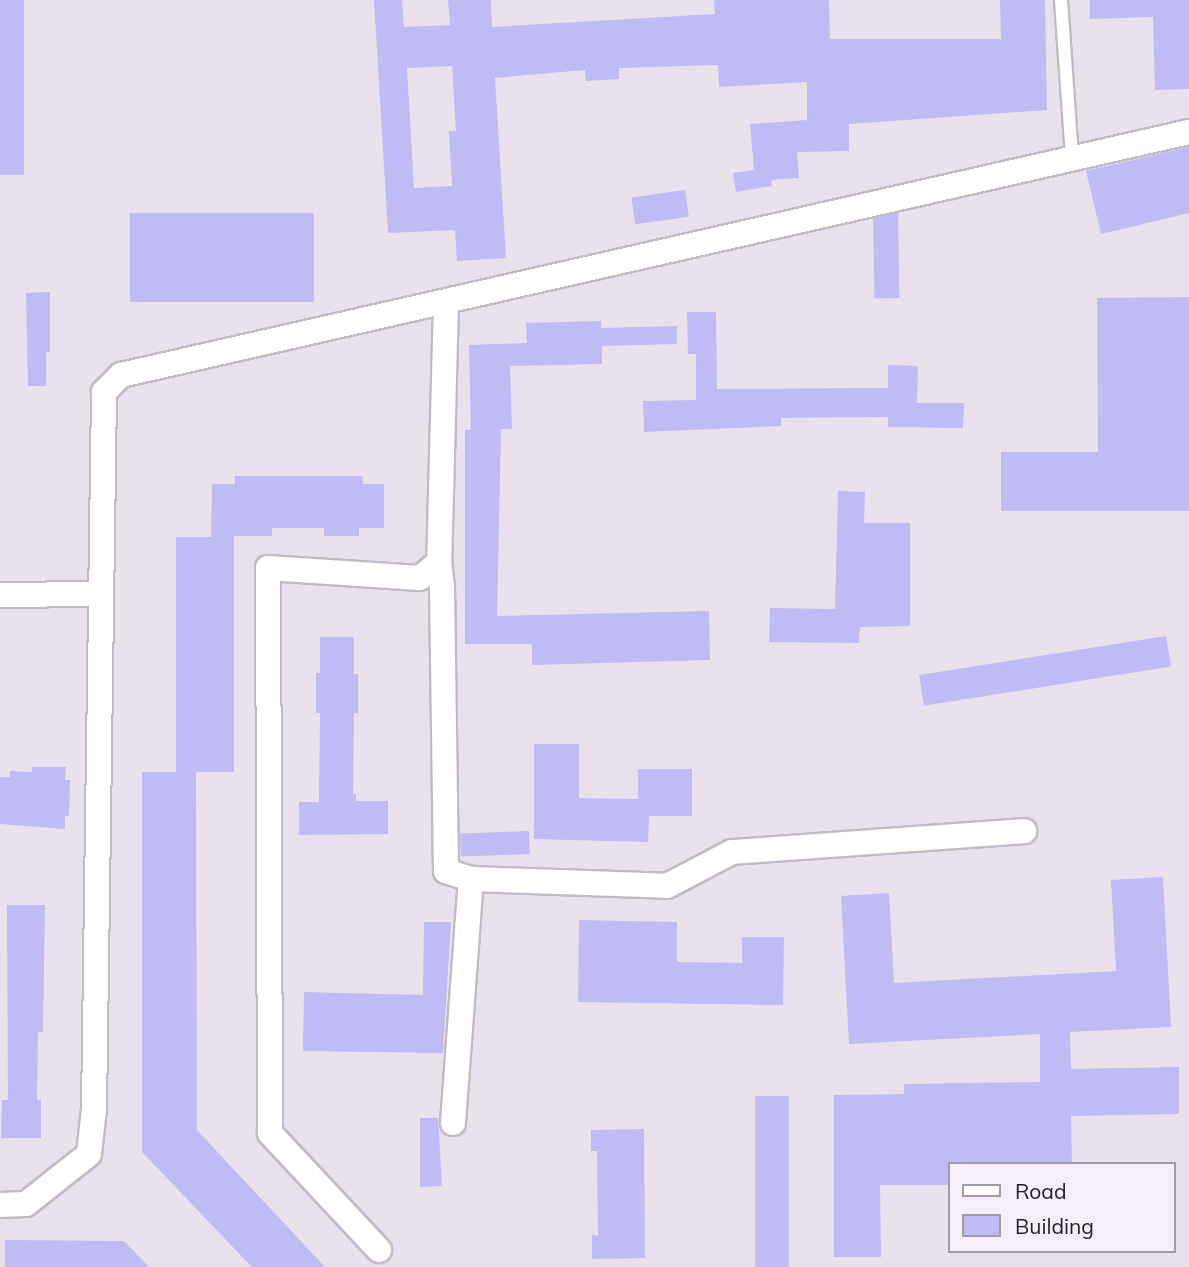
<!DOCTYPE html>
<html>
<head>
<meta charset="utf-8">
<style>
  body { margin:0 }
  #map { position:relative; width:1189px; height:1267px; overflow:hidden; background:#e9e1ec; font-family:Mulish,sans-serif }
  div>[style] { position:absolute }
  .building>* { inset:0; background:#c0bbf5; transform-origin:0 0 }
  .roads { filter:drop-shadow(2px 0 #c2bac5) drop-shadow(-2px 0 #c2bac5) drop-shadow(0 2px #c2bac5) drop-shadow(0 -2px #c2bac5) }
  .lane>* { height:12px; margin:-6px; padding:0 6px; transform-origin:6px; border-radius:6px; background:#fff }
  .street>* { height:24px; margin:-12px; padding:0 12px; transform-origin:12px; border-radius:12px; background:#fff }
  span { translate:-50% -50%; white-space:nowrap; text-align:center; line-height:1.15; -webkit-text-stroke:5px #f6eefa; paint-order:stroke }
  .legend { position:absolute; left:948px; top:1162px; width:228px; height:91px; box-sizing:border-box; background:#f6eefa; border:2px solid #a19ba4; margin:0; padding:9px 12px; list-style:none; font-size:21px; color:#221f24 }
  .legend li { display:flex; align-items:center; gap:14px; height:35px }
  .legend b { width:35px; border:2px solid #a19ba4 }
</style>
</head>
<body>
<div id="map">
  <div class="building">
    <i style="left:0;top:0;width:24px;height:175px"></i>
    <i style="clip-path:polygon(evenodd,374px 0,402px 0,404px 27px,450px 25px,448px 0,491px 0,492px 27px,715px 14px,714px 0,829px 0,830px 39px,1001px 39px,1000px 0,1045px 0,1047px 110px,849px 124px,849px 151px,797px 152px,799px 178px,771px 180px,772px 186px,736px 192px,733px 173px,754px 170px,750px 124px,807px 120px,807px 82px,719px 87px,718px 65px,619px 68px,619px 79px,586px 81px,585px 70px,495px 78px,506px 258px,457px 261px,455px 230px,388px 233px,374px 0,452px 66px,456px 131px,449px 131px,452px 186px,414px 188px,407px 68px,452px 66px)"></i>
    <i style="clip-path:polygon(1090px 0,1189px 0,1189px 89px,1155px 90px,1153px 17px,1090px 19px)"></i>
    <i style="clip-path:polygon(1189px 147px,1189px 213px,1101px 234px,1086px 171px)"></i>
    <i style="left:685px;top:190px;width:27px;height:54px;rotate:82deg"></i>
    <i style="left:314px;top:213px;width:89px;height:184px;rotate:90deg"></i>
    <i style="left:898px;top:213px;width:85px;height:25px;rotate:89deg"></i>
    <i style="clip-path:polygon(50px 292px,50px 352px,46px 352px,46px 386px,28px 386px,26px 293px)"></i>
    <i style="clip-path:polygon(1189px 297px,1189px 511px,1001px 511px,1001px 452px,1098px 452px,1097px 298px)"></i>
    <i style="clip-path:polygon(687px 312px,716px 312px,717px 389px,888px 388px,888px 365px,918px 366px,917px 403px,964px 403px,963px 428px,888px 427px,888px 417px,781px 418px,781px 426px,644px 432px,643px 401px,696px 400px,696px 354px,688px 354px)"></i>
    <i style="clip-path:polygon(601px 321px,601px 328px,677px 326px,677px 344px,602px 346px,602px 364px,510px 366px,512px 429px,501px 429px,497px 616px,709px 611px,710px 660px,532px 665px,532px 644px,465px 644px,465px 430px,471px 430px,469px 345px,527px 343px,526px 323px)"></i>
    <i style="clip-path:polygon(235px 476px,362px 476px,363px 484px,384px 484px,384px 528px,359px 528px,359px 536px,324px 536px,324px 528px,272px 528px,272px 536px,234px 536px,234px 772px,196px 772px,197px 1130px,325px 1267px,252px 1267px,142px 1152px,142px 772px,176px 772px,176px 537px,211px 537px,212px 484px,235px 484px)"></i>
    <i style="clip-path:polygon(838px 491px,865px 492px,864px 523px,910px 523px,910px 626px,860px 627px,859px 643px,769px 642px,770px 608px,835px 609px)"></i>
    <i style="left:1166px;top:636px;width:31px;height:250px;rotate:81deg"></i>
    <i style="clip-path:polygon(320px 637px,354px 637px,354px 674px,358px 674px,358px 713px,354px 713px,353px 794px,356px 794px,356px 801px,388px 801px,388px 834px,299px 835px,299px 802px,319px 802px,320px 713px,316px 713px,316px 673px,320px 673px)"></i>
    <i style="clip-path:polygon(534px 744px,579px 744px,579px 798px,638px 799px,638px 769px,692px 769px,692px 816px,649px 816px,648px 842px,534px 839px)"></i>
    <i style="clip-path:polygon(32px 767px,66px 767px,65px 780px,70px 780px,69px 816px,65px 816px,65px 829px,0 824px,0 777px,10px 777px,10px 771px,32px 772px)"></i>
    <i style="left:529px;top:831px;width:23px;height:69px;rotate:88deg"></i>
    <i style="clip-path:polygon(1163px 877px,1171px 1027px,1070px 1032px,1071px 1069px,1179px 1067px,1179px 1114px,1071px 1116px,1072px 1164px,949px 1164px,949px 1185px,880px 1185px,881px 1257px,834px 1257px,834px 1095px,904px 1094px,904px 1084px,1040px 1082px,1040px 1034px,849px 1044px,841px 896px,889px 893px,894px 983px,1116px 971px,1111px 880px)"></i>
    <i style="clip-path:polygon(7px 905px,45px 905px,43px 1032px,38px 1032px,37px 1100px,41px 1100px,41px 1138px,1px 1138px,2px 1100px,8px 1100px)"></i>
    <i style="clip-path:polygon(579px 920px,677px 922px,677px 962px,742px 963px,742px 937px,784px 937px,783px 1005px,578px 1002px)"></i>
    <i style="clip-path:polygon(424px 922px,451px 922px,443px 1053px,303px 1051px,304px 992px,423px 995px)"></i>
    <i style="left:755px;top:1096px;width:34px;height:171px"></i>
    <i style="clip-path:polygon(420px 1118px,438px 1118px,442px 1186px,420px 1187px)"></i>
    <i style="clip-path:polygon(644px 1129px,645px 1258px,592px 1259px,592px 1235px,598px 1236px,597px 1151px,591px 1151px,591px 1130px)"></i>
    <i style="clip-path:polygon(5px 1240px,124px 1241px,149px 1267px,5px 1267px)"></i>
  </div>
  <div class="roads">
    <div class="lane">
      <i style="left:1061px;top:0;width:159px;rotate:86deg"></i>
    </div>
    <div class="street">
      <i style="left:446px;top:302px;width:260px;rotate:91.5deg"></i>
      <i style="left:439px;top:562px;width:24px;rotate:83deg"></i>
      <i style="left:442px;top:586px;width:285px;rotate:89.2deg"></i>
      <i style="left:446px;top:871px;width:26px;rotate:18deg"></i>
      <i style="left:471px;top:879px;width:196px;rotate:2deg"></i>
      <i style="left:667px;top:886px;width:73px;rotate:-27.6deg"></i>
      <i style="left:732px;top:852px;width:293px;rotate:-4.1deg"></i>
      <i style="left:0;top:595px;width:101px;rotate:-0.6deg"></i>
      <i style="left:453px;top:1123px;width:245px;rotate:-85.8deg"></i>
      <i style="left:0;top:1205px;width:26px;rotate:-2deg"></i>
      <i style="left:26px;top:1204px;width:80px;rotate:-38.4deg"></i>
      <i style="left:89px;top:1154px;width:45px;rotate:-83.7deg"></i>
      <i style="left:94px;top:1109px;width:717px;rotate:-89.2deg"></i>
      <i style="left:104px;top:392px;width:24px;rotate:-45deg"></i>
      <i style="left:121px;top:375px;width:1095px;rotate:-12.82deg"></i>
      <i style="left:379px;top:1250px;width:160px;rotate:-133deg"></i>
      <i style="left:270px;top:1133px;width:565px;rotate:-90.2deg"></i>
      <i style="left:268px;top:568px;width:152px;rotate:3.8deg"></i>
      <i style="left:420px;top:578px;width:25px;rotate:-40deg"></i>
    </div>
  </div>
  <ul class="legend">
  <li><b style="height:9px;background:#fff"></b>Road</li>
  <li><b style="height:19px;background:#c0bbf5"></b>Building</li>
  </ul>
</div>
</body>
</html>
